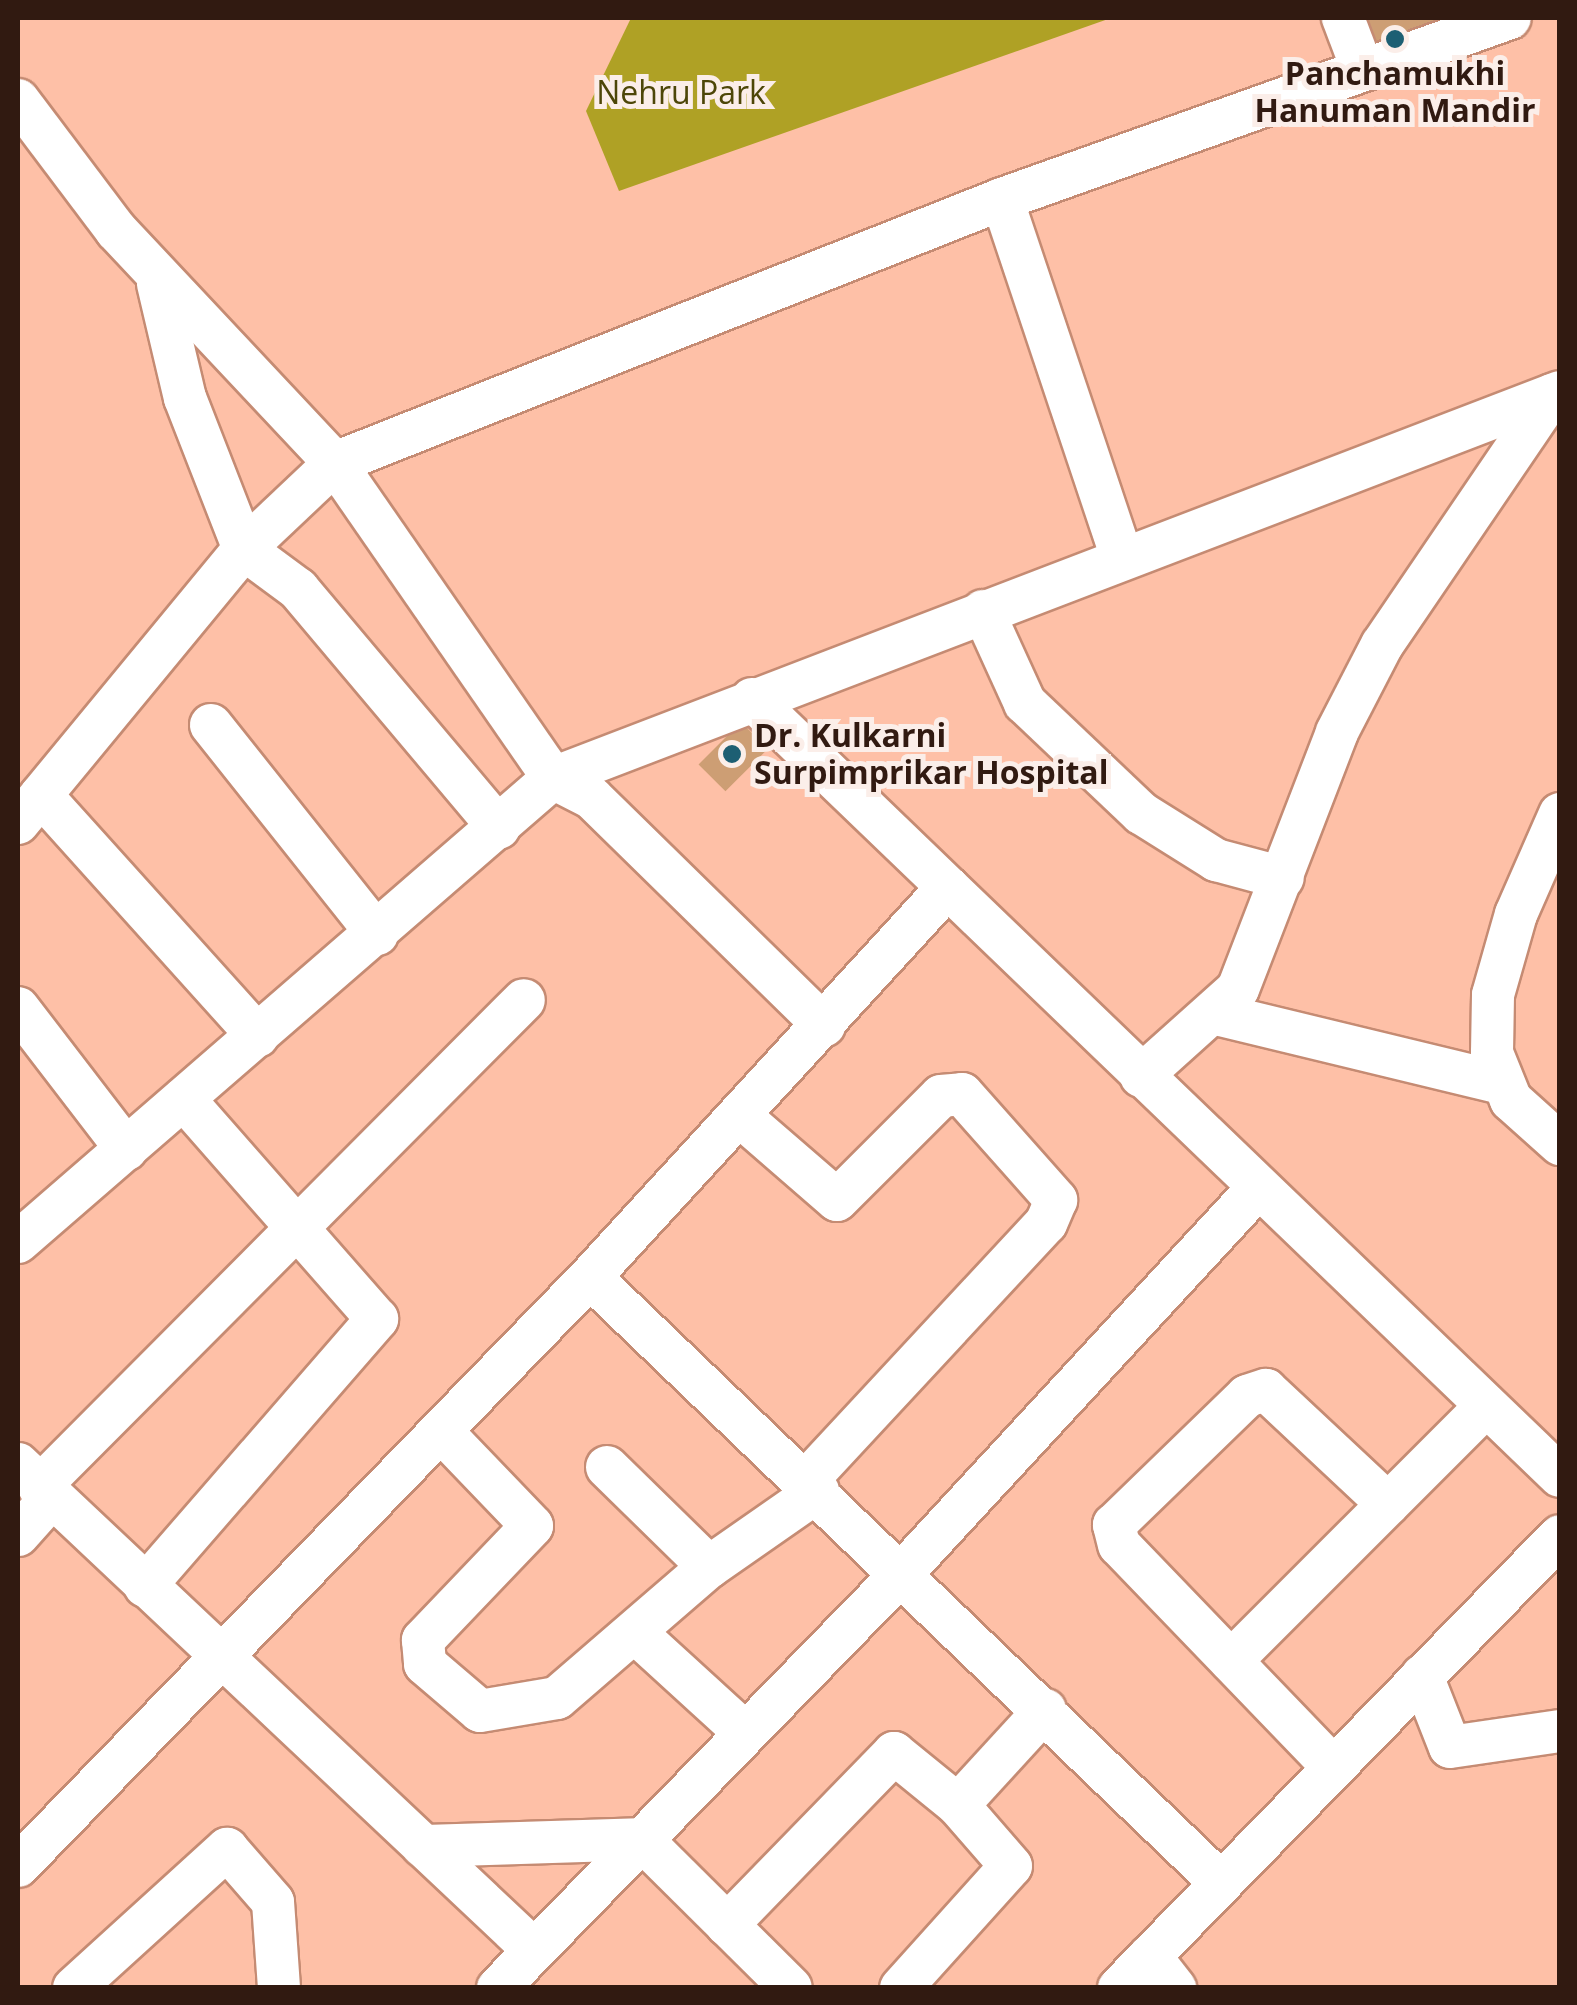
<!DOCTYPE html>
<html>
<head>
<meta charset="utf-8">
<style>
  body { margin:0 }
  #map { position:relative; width:1577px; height:2005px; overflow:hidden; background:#fec0a7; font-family:"Open Sans",sans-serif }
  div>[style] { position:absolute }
  .green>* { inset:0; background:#afa125 }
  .building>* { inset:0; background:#cd9e74; transform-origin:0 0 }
  .roads { filter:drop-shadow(2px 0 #c58b73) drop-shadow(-2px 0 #c58b73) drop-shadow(0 2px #c58b73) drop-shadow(0 -2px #c58b73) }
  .minor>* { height:42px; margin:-21px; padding:0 21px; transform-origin:21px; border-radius:21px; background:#fff }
  .dots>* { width:28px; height:28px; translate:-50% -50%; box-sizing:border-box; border:5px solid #fbeee9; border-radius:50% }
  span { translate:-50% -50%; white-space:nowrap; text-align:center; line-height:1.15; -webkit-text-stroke:10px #fbeee9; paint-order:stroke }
  .poi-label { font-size:32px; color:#311a11; font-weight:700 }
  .left { translate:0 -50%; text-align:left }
  .park-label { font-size:32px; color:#4d4608 }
  .frame { position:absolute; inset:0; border:20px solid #311a11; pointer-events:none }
</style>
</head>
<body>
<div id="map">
  <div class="green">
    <i style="clip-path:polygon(631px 18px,1111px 18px,619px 191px,586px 111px)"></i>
  </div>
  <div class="building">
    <i style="clip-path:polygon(1352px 18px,1490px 18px,1367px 61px)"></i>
    <i style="left:741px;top:722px;width:38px;height:60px;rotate:45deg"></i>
  </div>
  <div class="roads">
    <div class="minor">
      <i style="left:1343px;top:18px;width:53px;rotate:69.2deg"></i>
      <i style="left:18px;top:100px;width:163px;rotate:53deg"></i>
      <i style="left:116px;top:230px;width:320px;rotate:46.8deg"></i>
      <i style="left:335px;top:463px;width:383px;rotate:55.3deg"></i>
      <i style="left:553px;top:778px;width:44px;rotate:27.1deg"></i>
      <i style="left:592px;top:798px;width:325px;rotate:44.4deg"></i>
      <i style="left:1002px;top:199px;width:379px;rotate:71.5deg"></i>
      <i style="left:158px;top:284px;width:117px;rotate:76.7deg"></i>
      <i style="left:185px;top:398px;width:162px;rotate:68.7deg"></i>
      <i style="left:244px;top:549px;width:67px;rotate:36.5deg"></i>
      <i style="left:298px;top:589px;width:312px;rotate:49.9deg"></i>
      <i style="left:983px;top:611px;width:101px;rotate:65.5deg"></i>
      <i style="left:1025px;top:703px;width:160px;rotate:43.5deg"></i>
      <i style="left:1141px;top:813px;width:89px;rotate:32.1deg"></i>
      <i style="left:1216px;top:860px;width:69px;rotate:15deg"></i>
      <i style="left:752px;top:699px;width:1121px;rotate:43.88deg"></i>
      <i style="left:211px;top:725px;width:267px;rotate:51.5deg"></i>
      <i style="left:41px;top:795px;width:324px;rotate:48deg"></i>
      <i style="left:1560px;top:814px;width:109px;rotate:113.7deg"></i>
      <i style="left:1516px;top:914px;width:84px;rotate:105.9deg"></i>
      <i style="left:1493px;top:995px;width:58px;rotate:91deg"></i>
      <i style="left:1492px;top:1053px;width:51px;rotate:68deg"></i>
      <i style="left:1511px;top:1100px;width:66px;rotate:41.9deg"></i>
      <i style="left:18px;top:823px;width:355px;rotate:-50.5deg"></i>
      <i style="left:244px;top:549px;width:125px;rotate:-43.4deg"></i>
      <i style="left:335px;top:463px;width:717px;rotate:-21.59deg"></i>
      <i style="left:1002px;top:199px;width:539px;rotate:-19.61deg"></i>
      <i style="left:18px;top:1008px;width:178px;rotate:52.5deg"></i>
      <i style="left:1216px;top:1014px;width:293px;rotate:13.6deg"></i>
      <i style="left:1141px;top:1076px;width:130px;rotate:-41.9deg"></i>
      <i style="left:1238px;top:989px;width:275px;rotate:-68.9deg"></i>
      <i style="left:1337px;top:732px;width:98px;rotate:-62.7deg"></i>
      <i style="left:1382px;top:645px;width:302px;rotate:-55.8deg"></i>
      <i style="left:740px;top:1116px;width:128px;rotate:40.9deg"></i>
      <i style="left:837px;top:1200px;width:147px;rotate:-45deg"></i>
      <i style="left:941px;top:1096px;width:21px;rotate:-5deg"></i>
      <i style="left:962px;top:1094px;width:142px;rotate:48.4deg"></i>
      <i style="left:1056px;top:1200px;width:25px;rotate:113deg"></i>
      <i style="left:1046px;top:1223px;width:351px;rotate:132.9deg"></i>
      <i style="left:18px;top:1242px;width:708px;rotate:-40.93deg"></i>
      <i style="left:553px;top:778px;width:1078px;rotate:-20.97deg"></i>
      <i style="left:590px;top:1277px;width:873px;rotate:43.84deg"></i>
      <i style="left:442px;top:1432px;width:130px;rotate:46.2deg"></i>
      <i style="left:532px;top:1526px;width:158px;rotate:133.7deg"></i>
      <i style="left:423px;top:1640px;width:24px;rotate:85deg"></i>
      <i style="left:425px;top:1664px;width:72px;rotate:40.5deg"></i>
      <i style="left:480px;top:1711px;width:78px;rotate:-9.6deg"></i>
      <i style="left:557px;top:1698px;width:201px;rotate:-40.8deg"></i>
      <i style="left:709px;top:1567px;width:133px;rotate:-34.9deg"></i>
      <i style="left:18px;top:1464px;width:709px;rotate:43.29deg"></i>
      <i style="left:607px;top:1467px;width:143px;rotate:44.4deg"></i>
      <i style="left:39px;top:1487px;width:687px;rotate:-45.12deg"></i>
      <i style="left:18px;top:1535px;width:50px;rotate:-48.3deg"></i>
      <i style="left:145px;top:1586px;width:354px;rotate:-49deg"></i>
      <i style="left:377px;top:1319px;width:293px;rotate:-131.3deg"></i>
      <i style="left:639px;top:1636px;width:142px;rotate:42.4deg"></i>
      <i style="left:1231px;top:1661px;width:361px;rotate:-45deg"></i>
      <i style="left:1422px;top:1676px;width:76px;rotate:68.5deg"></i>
      <i style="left:1450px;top:1747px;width:111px;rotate:-8.3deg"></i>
      <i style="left:1333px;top:1767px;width:308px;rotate:-133.9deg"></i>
      <i style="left:1119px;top:1545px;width:21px;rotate:-104deg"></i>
      <i style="left:1114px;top:1525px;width:185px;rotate:-44.1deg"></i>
      <i style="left:1247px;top:1396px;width:20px;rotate:-18deg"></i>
      <i style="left:1266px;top:1390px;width:167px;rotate:43.1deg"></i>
      <i style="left:423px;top:1846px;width:218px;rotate:-1.8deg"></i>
      <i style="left:641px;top:1839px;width:211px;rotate:44.8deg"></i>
      <i style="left:18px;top:1866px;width:821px;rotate:-45.84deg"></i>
      <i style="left:590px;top:1277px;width:529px;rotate:-47.45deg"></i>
      <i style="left:727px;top:1925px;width:240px;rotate:-45.8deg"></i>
      <i style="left:894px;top:1753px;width:82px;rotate:39.1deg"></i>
      <i style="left:958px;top:1805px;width:129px;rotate:-47.5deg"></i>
      <i style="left:1150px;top:1956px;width:41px;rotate:52deg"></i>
      <i style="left:74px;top:1988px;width:207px;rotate:-42.3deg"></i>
      <i style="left:227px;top:1849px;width:70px;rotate:49deg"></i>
      <i style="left:273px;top:1902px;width:86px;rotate:86deg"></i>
      <i style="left:498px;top:1988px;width:582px;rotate:-45.77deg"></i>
      <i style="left:904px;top:1571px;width:520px;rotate:-47.26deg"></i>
      <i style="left:901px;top:1988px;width:164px;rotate:-48deg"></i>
      <i style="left:1011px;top:1866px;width:81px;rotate:-131deg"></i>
      <i style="left:1119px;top:1988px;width:631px;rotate:-45.71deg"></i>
    </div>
  </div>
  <div class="dots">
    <i style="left:1395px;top:39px;background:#1d5f73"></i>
    <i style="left:732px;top:754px;background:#1d5f73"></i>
  </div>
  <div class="poi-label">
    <span style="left:1395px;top:92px">Panchamukhi<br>Hanuman Mandir</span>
    <span class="left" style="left:754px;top:754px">Dr. Kulkarni<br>Surpimprikar Hospital</span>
  </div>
  <div class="park-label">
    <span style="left:681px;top:92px">Nehru Park</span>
  </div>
  <div class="frame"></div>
</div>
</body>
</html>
